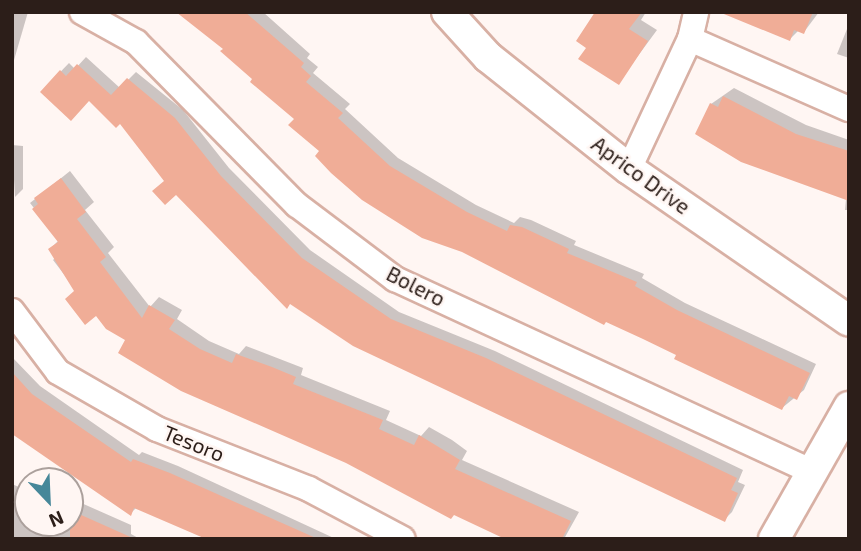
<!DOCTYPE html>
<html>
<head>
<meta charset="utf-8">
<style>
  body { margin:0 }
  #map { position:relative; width:861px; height:551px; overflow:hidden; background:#fff6f3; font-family:"Exo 2",sans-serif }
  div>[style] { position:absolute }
  .shadow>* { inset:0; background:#0003 }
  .building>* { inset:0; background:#f0ad97 }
  .roads { filter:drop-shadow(2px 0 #d8b0a4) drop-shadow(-2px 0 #d8b0a4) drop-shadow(0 2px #d8b0a4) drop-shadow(0 -2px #d8b0a4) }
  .minor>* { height:24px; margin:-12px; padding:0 12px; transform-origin:12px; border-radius:12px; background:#fff }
  .tertiary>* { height:30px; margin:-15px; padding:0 15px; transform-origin:15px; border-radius:15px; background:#fff }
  span { translate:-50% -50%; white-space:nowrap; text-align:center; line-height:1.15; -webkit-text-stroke:5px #fff6f3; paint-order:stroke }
  .street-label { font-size:21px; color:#2c1e19 }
  .frame { position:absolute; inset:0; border:14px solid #2c1e19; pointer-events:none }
  .north { position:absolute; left:14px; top:467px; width:70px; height:70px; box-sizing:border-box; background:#fff6f3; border:2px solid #aba09c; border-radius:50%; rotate:157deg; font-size:19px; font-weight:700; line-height:28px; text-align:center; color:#2c1e19 }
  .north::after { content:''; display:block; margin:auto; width:24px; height:32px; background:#468799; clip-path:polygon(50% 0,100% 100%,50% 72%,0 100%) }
</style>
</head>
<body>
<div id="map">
  <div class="shadow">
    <i style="clip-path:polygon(12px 12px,28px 12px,12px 67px)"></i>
    <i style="clip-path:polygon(186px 12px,263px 12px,310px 54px,307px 58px,318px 67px,313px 73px,350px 104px,345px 109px,398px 158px,476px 205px,514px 223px,520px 217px,531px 220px,576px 241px,574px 245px,644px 274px,642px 278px,685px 303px,816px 364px,804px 390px,782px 408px,322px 151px,296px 118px)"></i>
    <i style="clip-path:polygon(597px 12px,646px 12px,641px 20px,657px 30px,618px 83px,589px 47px)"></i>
    <i style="clip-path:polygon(751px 12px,819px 12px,804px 32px,799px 30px,790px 39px)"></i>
    <i style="clip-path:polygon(849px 24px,849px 58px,837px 54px)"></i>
    <i style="clip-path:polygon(86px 57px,120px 88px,136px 72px,183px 110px,229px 168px,310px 250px,399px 312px,495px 351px,743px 470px,738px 482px,745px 485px,732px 512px,724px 520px,354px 344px,166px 181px,120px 121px,89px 99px,42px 91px,69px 63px,75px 69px)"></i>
    <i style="clip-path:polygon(734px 88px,806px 125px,849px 140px,849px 210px,845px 210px,846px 199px,711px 104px)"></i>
    <i style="clip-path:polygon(12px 145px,23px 146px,23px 189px,15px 197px)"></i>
    <i style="clip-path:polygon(70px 171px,94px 202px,85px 210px,114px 247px,108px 253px,150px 307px,159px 297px,182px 310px,177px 319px,209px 341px,239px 354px,246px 346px,303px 368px,301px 375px,390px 411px,386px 420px,421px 436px,429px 427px,452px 440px,467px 451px,462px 460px,579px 512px,564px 539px,510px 539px,128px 340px,76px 290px,53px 260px,56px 257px,50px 249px,59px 240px,30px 203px)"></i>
    <i style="clip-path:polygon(12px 357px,40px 386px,139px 455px,142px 452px,178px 466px,336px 539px,212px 539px,137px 507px,131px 513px,12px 430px)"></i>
    <i style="clip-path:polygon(12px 484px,28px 491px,28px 523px,70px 523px,70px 498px,131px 525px,131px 534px,140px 539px,12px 539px)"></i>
  </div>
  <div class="building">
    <i style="clip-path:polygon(176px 12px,245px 12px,304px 63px,301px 67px,311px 76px,306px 82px,343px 113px,338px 118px,390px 166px,467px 212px,507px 231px,510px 225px,522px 227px,569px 249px,567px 253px,637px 282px,635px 286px,677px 310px,810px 373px,797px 400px,789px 396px,782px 410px,674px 359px,676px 355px,643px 339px,606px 322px,604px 325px,462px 252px,422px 238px,362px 200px,331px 173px,315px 156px,319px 151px,288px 125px,294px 119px,250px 82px,252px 79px,220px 51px,223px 49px)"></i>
    <i style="clip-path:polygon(595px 12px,642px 12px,629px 29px,648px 41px,619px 85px,578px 59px,586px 48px,576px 41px)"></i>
    <i style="clip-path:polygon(719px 12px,813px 12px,804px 34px,794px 30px,790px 41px)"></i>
    <i style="clip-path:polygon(77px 64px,111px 95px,127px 78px,175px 118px,221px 176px,302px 258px,391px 319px,486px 358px,737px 478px,731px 490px,738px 493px,725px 522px,353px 346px,290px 304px,287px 309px,176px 195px,165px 205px,152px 191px,164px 181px,120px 124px,116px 128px,89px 101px,71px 121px,40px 92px,60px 70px,66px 76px)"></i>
    <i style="clip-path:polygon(723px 96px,796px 134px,849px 151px,849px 201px,741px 162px,695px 134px,710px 103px,718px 107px)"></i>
    <i style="clip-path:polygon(61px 178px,86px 212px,77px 219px,106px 257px,100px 262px,142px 318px,149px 305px,175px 320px,169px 329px,200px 349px,232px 363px,236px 354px,272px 367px,296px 377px,293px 384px,383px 420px,379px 429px,414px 445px,419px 435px,460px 460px,455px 469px,571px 521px,562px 539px,505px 539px,454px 515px,451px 519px,346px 463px,181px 391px,118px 353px,125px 340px,106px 329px,96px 316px,85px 325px,65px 299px,74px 291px,48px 249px,58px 242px,32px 209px,38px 204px,34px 198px)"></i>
    <i style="clip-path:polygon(12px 372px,32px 394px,131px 462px,133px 459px,170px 473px,318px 539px,206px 539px,134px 508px,131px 516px,12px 434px)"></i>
    <i style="clip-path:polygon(70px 510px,135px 539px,70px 539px)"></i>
  </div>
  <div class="roads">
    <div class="minor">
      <i style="left:82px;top:12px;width:62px;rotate:29.1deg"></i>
      <i style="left:136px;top:42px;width:229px;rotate:45.4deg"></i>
      <i style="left:297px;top:205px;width:123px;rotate:37.1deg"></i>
      <i style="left:395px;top:279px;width:458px;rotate:24.8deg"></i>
      <i style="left:690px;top:39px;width:174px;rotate:23.8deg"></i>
      <i style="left:629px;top:169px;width:144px;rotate:-64.9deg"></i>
      <i style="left:690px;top:39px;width:28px;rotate:-77deg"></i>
      <i style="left:12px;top:311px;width:76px;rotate:53deg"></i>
      <i style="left:58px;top:372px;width:114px;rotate:29.9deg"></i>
      <i style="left:157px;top:429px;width:163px;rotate:21.5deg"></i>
      <i style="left:309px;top:489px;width:106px;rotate:28deg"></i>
    </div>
    <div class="tertiary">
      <i style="left:447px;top:12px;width:61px;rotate:47.7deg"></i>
      <i style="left:488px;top:57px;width:180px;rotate:38.5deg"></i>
      <i style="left:629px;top:169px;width:267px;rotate:34.6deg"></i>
      <i style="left:774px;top:539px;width:152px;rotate:-60.4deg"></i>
    </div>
  </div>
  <div class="street-label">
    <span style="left:641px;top:175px;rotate:36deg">Aprico Drive</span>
    <span style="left:416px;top:286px;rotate:27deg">Bolero</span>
    <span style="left:194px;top:443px;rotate:22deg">Tesoro</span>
  </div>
  <div class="frame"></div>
  <div class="north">N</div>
</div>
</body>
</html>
